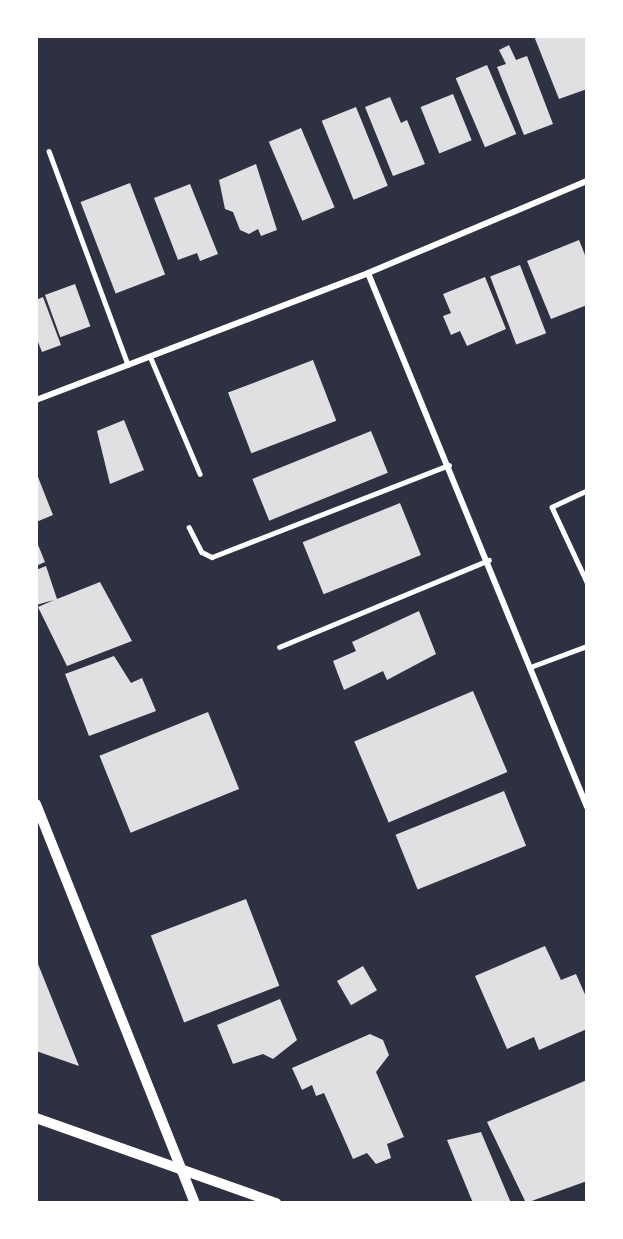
<!DOCTYPE html>
<html>
<head>
<meta charset="utf-8">
<style>
  body { margin:0 }
  #map { position:relative; width:623px; height:1239px; overflow:hidden; background:#2d3142; font-family:Lato,sans-serif }
  div>[style] { position:absolute }
  .building>* { inset:0; background:#e0e0e3; transform-origin:0 0 }
  .service>* { height:4.5px; margin:-2.25px; padding:0 2.25px; transform-origin:2.25px; border-radius:2.25px; background:#fff }
  .minor>* { height:6px; margin:-3px; padding:0 3px; transform-origin:3px; border-radius:3px; background:#fff }
  .tertiary>* { height:10px; margin:-5px; padding:0 5px; transform-origin:5px; border-radius:5px; background:#fff }
  span { translate:-50% -50%; white-space:nowrap; text-align:center; line-height:1.15; -webkit-text-stroke:5px #fff; paint-order:stroke }
  .frame { position:absolute; inset:0; border:38px solid #fff; pointer-events:none }
</style>
</head>
<body>
<div id="map">
  <div class="building">
    <i style="clip-path:polygon(534px 36px,587px 36px,587px 89px,559px 99px)"></i>
    <i style="clip-path:polygon(509px 45px,516px 60px,527px 56px,553px 124px,524px 135px,497px 67px,506px 64px,499px 50px)"></i>
    <i style="left:487px;top:65px;width:75px;height:34px;rotate:67deg"></i>
    <i style="left:453px;top:94px;width:50px;height:35px;rotate:68deg"></i>
    <i style="clip-path:polygon(390px 97px,401px 123px,407px 120px,425px 164px,393px 176px,365px 107px)"></i>
    <i style="left:356px;top:107px;width:85px;height:37px;rotate:68deg"></i>
    <i style="left:301px;top:128px;width:86px;height:35px;rotate:67deg"></i>
    <i style="clip-path:polygon(256px 164px,277px 230px,261px 236px,258px 229px,249px 234px,240px 230px,233px 212px,225px 209px,219px 180px)"></i>
    <i style="left:130px;top:183px;width:98px;height:53px;rotate:69deg"></i>
    <i style="clip-path:polygon(190px 184px,218px 254px,200px 261px,197px 253px,178px 260px,154px 198px)"></i>
    <i style="clip-path:polygon(579px 240px,587px 260px,587px 305px,551px 319px,527px 261px)"></i>
    <i style="left:520px;top:265px;width:73px;height:32px;rotate:69deg"></i>
    <i style="clip-path:polygon(485px 277px,506px 329px,467px 346px,460px 331px,451px 335px,443px 316px,451px 313px,443px 294px)"></i>
    <i style="left:75px;top:284px;width:45px;height:32px;rotate:70deg"></i>
    <i style="clip-path:polygon(43px 297px,61px 345px,42px 352px,36px 337px,36px 300px)"></i>
    <i style="left:313px;top:360px;width:65px;height:91px;rotate:69deg"></i>
    <i style="clip-path:polygon(124px 420px,144px 470px,110px 484px,97px 431px)"></i>
    <i style="left:371px;top:431px;width:45px;height:128px;rotate:68deg"></i>
    <i style="clip-path:polygon(36px 472px,53px 515px,36px 522px)"></i>
    <i style="left:400px;top:503px;width:56px;height:105px;rotate:68deg"></i>
    <i style="clip-path:polygon(36px 540px,45px 562px,36px 566px)"></i>
    <i style="clip-path:polygon(46px 566px,57px 599px,100px 582px,132px 641px,67px 666px,38px 607px,54px 600px,36px 605px,36px 570px)"></i>
    <i style="clip-path:polygon(419px 611px,436px 654px,387px 680px,383px 671px,344px 690px,333px 661px,356px 651px,352px 642px)"></i>
    <i style="clip-path:polygon(114px 656px,131px 683px,142px 678px,156px 711px,89px 736px,65px 674px)"></i>
    <i style="left:473px;top:691px;width:88px;height:129px;rotate:67deg"></i>
    <i style="left:208px;top:712px;width:83px;height:117px;rotate:68deg"></i>
    <i style="left:504px;top:791px;width:59px;height:117px;rotate:68deg"></i>
    <i style="left:246px;top:899px;width:93px;height:102px;rotate:69deg"></i>
    <i style="clip-path:polygon(545px 946px,561px 980px,576px 974px,587px 999px,587px 1029px,539px 1050px,534px 1037px,507px 1049px,475px 976px)"></i>
    <i style="clip-path:polygon(36px 959px,79px 1066px,36px 1051px)"></i>
    <i style="left:363px;top:966px;width:28px;height:30px;rotate:60deg"></i>
    <i style="clip-path:polygon(280px 999px,297px 1040px,273px 1059px,263px 1054px,233px 1064px,217px 1025px)"></i>
    <i style="clip-path:polygon(370px 1034px,383px 1040px,389px 1055px,376px 1072px,404px 1137px,387px 1144px,391px 1158px,376px 1164px,367px 1153px,353px 1159px,324px 1093px,316px 1096px,312px 1085px,302px 1090px,292px 1068px)"></i>
    <i style="clip-path:polygon(587px 1080px,587px 1181px,526px 1203px,487px 1122px)"></i>
    <i style="clip-path:polygon(481px 1132px,511px 1203px,473px 1203px,447px 1140px)"></i>
  </div>
  <div class="service">
    <i style="left:49px;top:151px;width:228px;rotate:69.7deg"></i>
    <i style="left:150px;top:356px;width:128px;rotate:67deg"></i>
    <i style="left:587px;top:491px;width:38px;rotate:155deg"></i>
    <i style="left:552px;top:507px;width:83px;rotate:65deg"></i>
    <i style="left:189px;top:527px;width:28px;rotate:63deg"></i>
    <i style="left:202px;top:552px;width:11px;rotate:27deg"></i>
    <i style="left:212px;top:557px;width:254px;rotate:-21.2deg"></i>
    <i style="left:279px;top:647px;width:227px;rotate:-22.5deg"></i>
    <i style="left:533px;top:666px;width:58px;rotate:-20.3deg"></i>
  </div>
  <div class="minor">
    <i style="left:368px;top:273px;width:577px;rotate:67.7deg"></i>
    <i style="left:36px;top:400px;width:355px;rotate:-20.9deg"></i>
    <i style="left:368px;top:273px;width:238px;rotate:-22.8deg"></i>
  </div>
  <div class="tertiary">
    <i style="left:36px;top:804px;width:430px;rotate:68.3deg"></i>
    <i style="left:36px;top:1118px;width:255px;rotate:19.5deg"></i>
  </div>
  <div class="frame"></div>
</div>
</body>
</html>
